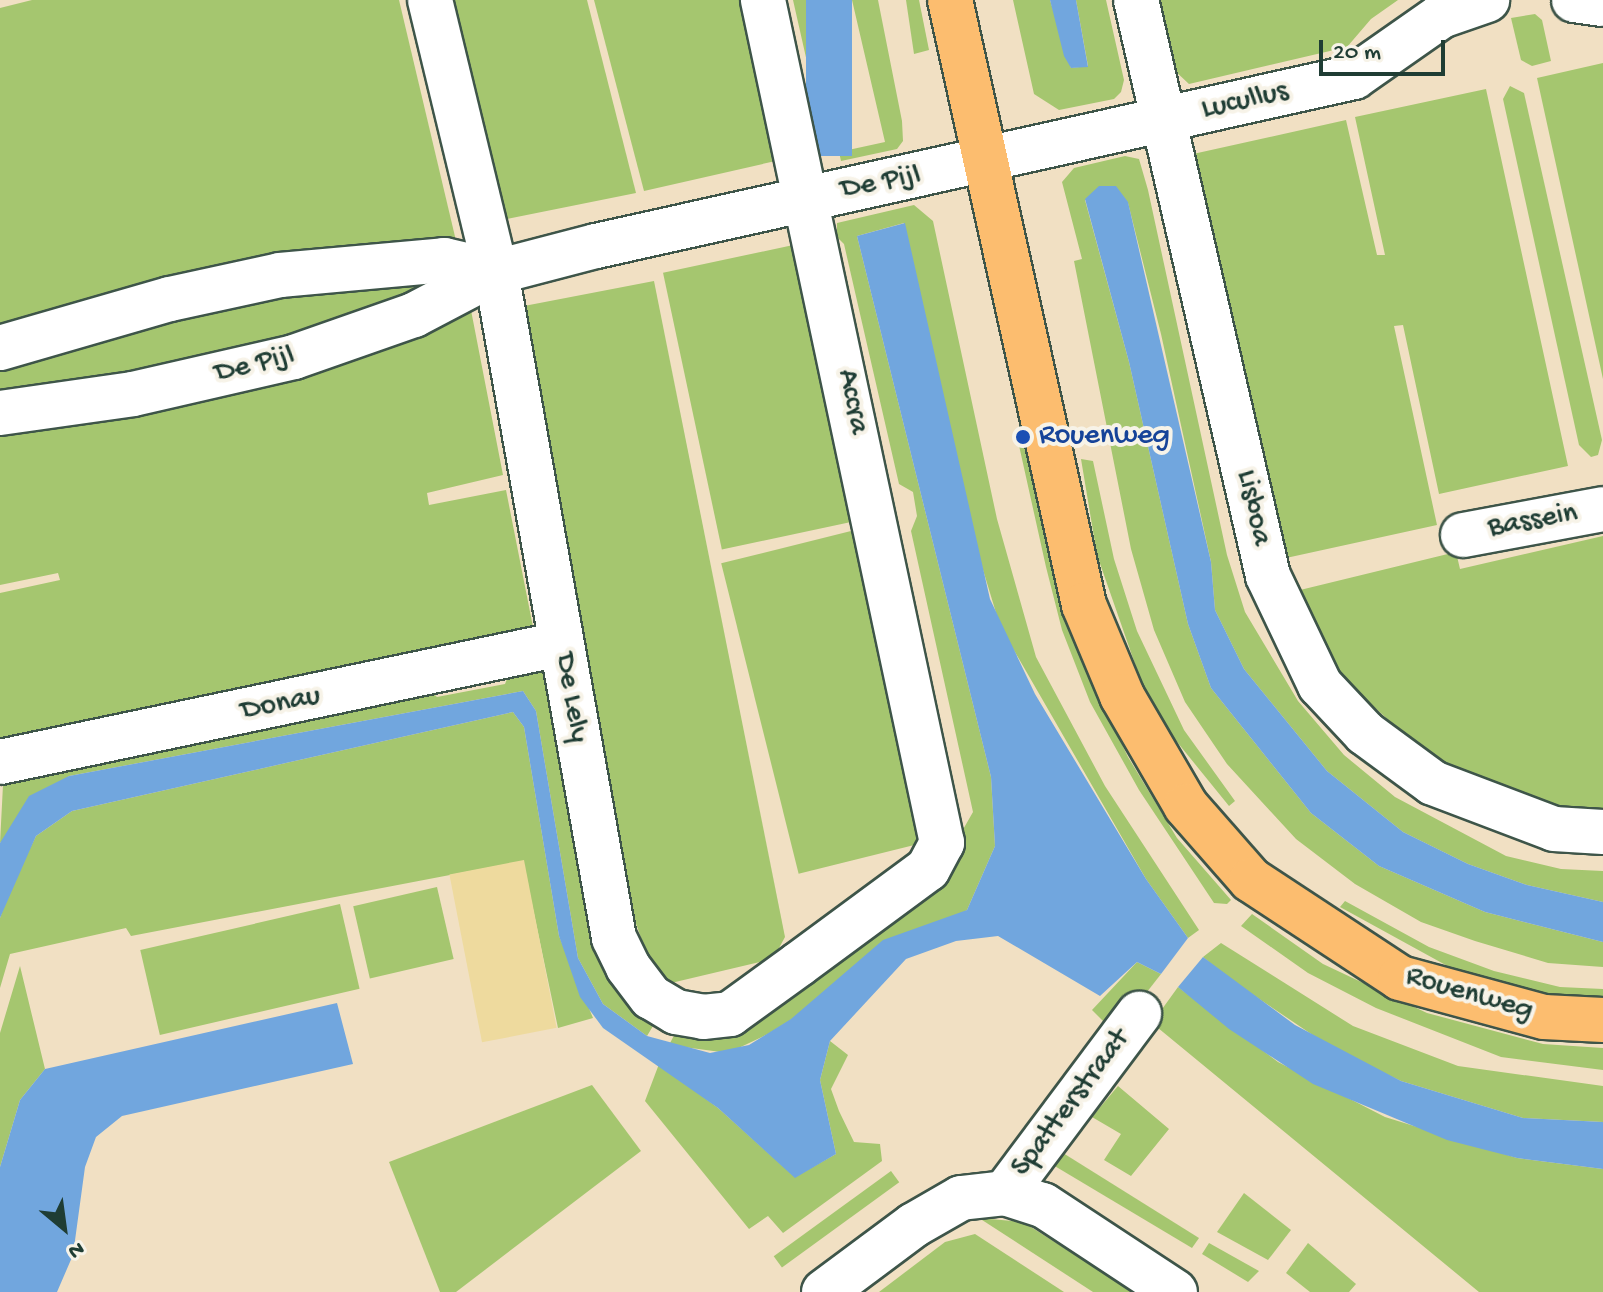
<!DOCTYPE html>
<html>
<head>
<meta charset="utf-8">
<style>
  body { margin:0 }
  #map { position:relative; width:1603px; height:1292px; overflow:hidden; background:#f1e0c3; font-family:"Gochi Hand",sans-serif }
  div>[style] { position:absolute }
  .green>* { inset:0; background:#a5c66f; transform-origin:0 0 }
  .sand>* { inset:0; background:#eeda9e; transform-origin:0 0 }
  .water>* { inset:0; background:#71a6de; transform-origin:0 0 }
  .roads { filter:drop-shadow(2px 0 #3e5549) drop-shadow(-2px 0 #3e5549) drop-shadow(0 2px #3e5549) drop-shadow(0 -2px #3e5549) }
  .minor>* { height:44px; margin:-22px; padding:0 22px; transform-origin:22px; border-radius:22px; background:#fff }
  .major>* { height:44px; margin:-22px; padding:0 22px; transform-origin:22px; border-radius:22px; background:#fcbd6f }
  .dots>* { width:22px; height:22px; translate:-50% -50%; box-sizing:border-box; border:4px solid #f7f3e8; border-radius:50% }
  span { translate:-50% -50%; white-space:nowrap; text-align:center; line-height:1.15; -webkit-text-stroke:8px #f7f3e8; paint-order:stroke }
  .street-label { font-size:30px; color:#1f3d34 }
  .transit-label { font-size:30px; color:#164399 }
  .left { translate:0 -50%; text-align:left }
  .north { position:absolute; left:24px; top:1188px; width:80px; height:80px; -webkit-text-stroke:6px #f7f3e8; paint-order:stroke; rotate:151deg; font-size:22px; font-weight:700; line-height:32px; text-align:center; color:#1f3d34 }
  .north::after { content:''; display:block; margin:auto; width:28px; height:36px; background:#1f3d34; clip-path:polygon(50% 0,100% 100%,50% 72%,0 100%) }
  .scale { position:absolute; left:1319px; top:40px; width:126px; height:36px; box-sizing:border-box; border:4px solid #1f3d34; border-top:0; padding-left:10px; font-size:24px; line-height:28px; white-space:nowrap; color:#1f3d34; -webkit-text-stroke:6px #f7f3e8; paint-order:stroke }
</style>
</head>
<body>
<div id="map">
  <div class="green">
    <i style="clip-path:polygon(32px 0,399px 0,457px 245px,0 334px,0 8px)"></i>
    <i style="clip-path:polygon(449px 0,587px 0,636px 193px,507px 219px)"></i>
    <i style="clip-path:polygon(594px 0,745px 0,780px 160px,644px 191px)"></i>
    <i style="clip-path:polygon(793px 0,806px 0,839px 152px,885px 142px,852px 0,878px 0,902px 121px,903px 141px,897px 149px,841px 161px,839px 152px,826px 146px)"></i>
    <i style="clip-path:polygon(906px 0,919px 0,929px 50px,914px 54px)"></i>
    <i style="clip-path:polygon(1013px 0,1050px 0,1071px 68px,1088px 66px,1076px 0,1106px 0,1124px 80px,1121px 92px,1114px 99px,1059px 110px,1034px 94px)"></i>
    <i style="clip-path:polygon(1157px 0,1398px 0,1371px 19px,1347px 47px,1189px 84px,1173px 69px)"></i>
    <i style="clip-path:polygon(1535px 14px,1542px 20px,1551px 61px,1532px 66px,1521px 60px,1511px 18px)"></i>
    <i style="clip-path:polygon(1603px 63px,1603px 379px,1537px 78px)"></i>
    <i style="clip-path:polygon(1510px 86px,1524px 93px,1602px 440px,1598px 455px,1591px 457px,1579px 445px,1503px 99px)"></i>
    <i style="clip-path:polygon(1486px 89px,1568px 466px,1439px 494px,1403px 325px,1394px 326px,1437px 525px,1286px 558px,1193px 154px,1346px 120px,1377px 255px,1385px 255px,1355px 117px)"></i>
    <i style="clip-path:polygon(1125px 156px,1139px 159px,1148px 190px,1227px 555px,1245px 612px,1298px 701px,1344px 755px,1395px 797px,1506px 856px,1561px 869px,1603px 871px,1603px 902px,1527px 885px,1468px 864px,1403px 832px,1327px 771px,1244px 669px,1215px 610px,1211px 562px,1161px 334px,1128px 203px,1116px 187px,1085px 200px,1129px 362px,1188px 624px,1211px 688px,1311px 813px,1379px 866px,1485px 912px,1603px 942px,1603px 967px,1548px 963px,1475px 941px,1421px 922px,1355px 884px,1296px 839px,1227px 764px,1185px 702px,1154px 630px,1131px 549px,1074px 261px,1082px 259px,1062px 182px,1074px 168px)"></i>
    <i style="clip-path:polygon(914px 205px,933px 221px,997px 519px,1036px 657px,1105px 786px,1199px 930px,1188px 938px,1146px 879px,1000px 626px,974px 540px,904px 223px,857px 236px,991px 777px,995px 846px,967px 910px,768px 1034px,728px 1053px,669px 1045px,680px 1024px,743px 1027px,772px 1011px,860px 937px,946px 885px,961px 849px,961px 833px,973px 812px,911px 531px,917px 516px,913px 492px,899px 484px,844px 244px,837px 237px,837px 223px)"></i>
    <i style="left:798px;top:244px;width:283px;height:138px;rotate:78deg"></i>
    <i style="clip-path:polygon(444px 280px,381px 319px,0 401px,0 359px,212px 300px)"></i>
    <i style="clip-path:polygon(654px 281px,785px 937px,773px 959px,671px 983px,648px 958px,633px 915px,524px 306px)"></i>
    <i style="clip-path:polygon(470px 305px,503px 475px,427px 493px,429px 505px,506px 490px,533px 627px,0 738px,0 593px,60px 580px,58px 573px,0 585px,0 419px)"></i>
    <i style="clip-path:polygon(1031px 438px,1057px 570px,1084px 666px,1128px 757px,1177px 838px,1231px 900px,1227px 904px,1214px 903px,1139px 790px,1090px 702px,1062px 630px,1046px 567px,1018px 441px)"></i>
    <i style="clip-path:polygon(1081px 459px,1093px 461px,1114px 559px,1137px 631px,1184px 730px,1235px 801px,1229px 806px,1169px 732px,1142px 684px,1097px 555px)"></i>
    <i style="left:859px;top:529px;width:320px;height:142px;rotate:76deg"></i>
    <i style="clip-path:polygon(1603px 536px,1603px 816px,1557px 815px,1444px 771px,1348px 683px,1318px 643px,1296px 591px,1456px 552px,1460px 569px)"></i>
    <i style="clip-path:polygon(511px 669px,538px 670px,560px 681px,659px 1016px,647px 1036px,603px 1004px,578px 958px,536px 711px,523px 691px,69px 776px,0 843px,3px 785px,138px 757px,147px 743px,425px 686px,437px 697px,505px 684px)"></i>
    <i style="clip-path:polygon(513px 712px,524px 727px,559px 936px,593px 1018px,558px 1028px,523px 861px,131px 936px,126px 928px,10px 954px,0 988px,0 918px,10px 889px,36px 836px,72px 811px)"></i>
    <i style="left:437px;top:887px;width:74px;height:86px;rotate:77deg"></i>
    <i style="clip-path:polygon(1345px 901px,1429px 947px,1494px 971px,1560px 987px,1603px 989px,1603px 1006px,1533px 995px,1462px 974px,1340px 907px)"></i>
    <i style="left:340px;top:904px;width:87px;height:205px;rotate:77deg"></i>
    <i style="clip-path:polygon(1252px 914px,1323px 964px,1427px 1013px,1543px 1044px,1603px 1048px,1603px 1070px,1501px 1057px,1376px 1008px,1308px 973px,1241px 926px)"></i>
    <i style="clip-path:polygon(1221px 943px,1353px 1026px,1458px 1066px,1603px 1086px,1603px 1122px,1523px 1118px,1401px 1081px,1332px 1048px,1228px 978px,1203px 957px)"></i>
    <i style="clip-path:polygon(1137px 962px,1161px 974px,1115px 1033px,1092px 1010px)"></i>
    <i style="clip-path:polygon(20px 966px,45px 1069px,20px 1100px,0 1167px,0 1033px)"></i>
    <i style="clip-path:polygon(1178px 987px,1278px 1062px,1385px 1117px,1517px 1158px,1603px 1169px,1603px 1292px,1479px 1292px,1152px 1023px)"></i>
    <i style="clip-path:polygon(830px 1041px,848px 1055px,831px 1089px,839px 1111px,854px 1142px,880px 1144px,882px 1161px,783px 1233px,768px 1216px,749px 1229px,645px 1101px,659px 1064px,718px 1108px,795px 1177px,836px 1154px,820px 1080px)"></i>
    <i style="clip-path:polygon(592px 1085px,641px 1151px,456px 1292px,440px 1292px,389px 1162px)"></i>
    <i style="clip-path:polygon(1118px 1086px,1169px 1129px,1131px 1176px,1104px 1160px,1121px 1134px,1092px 1117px)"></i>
    <i style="clip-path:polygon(1063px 1153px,1199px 1238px,1192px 1248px,1053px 1165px)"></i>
    <i style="left:891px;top:1171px;width:14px;height:145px;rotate:54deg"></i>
    <i style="clip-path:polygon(1244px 1193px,1291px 1230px,1268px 1260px,1217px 1232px)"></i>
    <i style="clip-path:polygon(979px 1218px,1023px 1222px,1134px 1292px,1093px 1292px)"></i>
    <i style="clip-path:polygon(975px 1234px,1064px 1292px,879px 1292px,945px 1242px)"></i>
    <i style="clip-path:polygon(1209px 1243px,1259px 1271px,1248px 1282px,1202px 1254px)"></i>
    <i style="clip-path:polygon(1308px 1243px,1356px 1284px,1349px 1292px,1310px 1292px,1286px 1273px)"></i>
  </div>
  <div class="sand">
    <i style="left:524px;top:860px;width:171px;height:76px;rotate:79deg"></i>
  </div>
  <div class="water">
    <i style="left:806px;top:0;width:46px;height:156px"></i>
    <i style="clip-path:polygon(1050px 0,1076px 0,1088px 67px,1071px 68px,1064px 56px)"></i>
    <i style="clip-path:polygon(1099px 186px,1116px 186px,1128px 202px,1211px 562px,1215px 610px,1244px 669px,1327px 771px,1403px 832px,1468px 864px,1527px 885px,1603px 902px,1603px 942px,1485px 912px,1379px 866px,1311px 813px,1211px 688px,1188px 624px,1129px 362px,1085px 199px)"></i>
    <i style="clip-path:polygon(905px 223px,990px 599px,1035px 694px,1146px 879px,1188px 938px,1161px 974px,1137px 962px,1100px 996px,998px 936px,956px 941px,906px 959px,830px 1041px,820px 1080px,836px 1154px,795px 1178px,718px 1108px,603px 1028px,580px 997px,559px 936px,524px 727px,513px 712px,72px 811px,36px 836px,0 918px,0 843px,29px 796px,69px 776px,523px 691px,536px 711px,578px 958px,603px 1004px,647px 1036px,710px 1053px,749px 1045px,791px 1019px,883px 940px,967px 910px,995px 846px,991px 777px,857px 236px)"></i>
    <i style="clip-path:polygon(1203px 957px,1295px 1025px,1401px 1081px,1523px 1118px,1603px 1122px,1603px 1169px,1517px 1158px,1447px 1140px,1313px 1084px,1229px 1029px,1178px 987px)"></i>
    <i style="clip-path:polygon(337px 1003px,353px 1064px,122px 1116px,96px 1137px,85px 1167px,73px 1255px,57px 1292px,0 1292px,0 1167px,20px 1100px,45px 1069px)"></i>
  </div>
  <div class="roads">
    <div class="minor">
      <i style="left:430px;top:0;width:280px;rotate:76.4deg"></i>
      <i style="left:496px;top:272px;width:676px;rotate:79.95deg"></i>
      <i style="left:614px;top:938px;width:32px;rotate:64deg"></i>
      <i style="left:628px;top:967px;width:38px;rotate:53deg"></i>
      <i style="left:651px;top:997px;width:29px;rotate:31deg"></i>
      <i style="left:676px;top:1012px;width:27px;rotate:10deg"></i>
      <i style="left:703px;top:1017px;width:27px;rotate:-6deg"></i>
      <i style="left:730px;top:1014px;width:85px;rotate:-35.9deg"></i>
      <i style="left:799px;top:964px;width:160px;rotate:-36.4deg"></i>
      <i style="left:928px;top:869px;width:30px;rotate:-62deg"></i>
      <i style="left:942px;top:843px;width:862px;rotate:-101.99deg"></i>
      <i style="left:1136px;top:0;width:591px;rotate:77.09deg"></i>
      <i style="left:1268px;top:576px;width:121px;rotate:64.5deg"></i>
      <i style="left:1320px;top:685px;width:66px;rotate:46.8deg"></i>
      <i style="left:1365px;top:733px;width:84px;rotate:36.3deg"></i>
      <i style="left:1433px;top:783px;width:129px;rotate:20.8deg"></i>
      <i style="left:1554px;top:829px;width:49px;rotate:3.5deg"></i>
      <i style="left:1574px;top:0;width:29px;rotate:8deg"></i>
      <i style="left:0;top:348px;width:177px;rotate:-16.1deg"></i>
      <i style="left:170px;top:299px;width:113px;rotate:-12.3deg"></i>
      <i style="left:280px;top:275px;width:165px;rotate:-5.2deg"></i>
      <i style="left:444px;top:260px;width:53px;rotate:13deg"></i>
      <i style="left:0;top:413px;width:134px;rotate:-8.1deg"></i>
      <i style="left:133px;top:394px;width:165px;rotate:-12.9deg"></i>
      <i style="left:294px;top:357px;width:127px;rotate:-19.3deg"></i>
      <i style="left:414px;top:315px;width:93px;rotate:-27.7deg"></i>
      <i style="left:496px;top:272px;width:103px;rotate:-14.6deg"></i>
      <i style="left:596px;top:246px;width:777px;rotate:-12.57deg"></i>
      <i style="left:1354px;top:77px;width:106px;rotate:-35deg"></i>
      <i style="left:1441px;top:16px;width:49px;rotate:-19.2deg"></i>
      <i style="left:1463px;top:535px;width:142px;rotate:-10.5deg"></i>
      <i style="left:0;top:762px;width:572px;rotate:-11.9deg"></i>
      <i style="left:1005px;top:1193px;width:224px;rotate:-53.2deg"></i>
      <i style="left:824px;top:1292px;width:112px;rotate:-36.7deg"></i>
      <i style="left:914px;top:1225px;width:54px;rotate:-29.9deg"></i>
      <i style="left:961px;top:1198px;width:44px;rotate:-6.5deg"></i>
      <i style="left:1005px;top:1193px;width:40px;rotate:18deg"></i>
      <i style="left:1043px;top:1205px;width:158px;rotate:33.4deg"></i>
    </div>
    <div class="major">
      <i style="left:950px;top:0;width:620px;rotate:77.51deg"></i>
      <i style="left:1084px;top:605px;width:99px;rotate:67.3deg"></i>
      <i style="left:1122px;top:696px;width:127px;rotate:59.8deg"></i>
      <i style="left:1186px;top:806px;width:98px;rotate:48.7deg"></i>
      <i style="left:1251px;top:880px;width:178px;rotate:33.3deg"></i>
      <i style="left:1400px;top:978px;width:149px;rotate:15.2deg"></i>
      <i style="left:1544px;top:1017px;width:59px;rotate:2.9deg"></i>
    </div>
  </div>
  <div class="dots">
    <i style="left:1023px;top:437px;background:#1a4fb4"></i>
  </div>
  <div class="street-label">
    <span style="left:1245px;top:102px;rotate:-13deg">Lucullus</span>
    <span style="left:881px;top:184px;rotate:-11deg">De Pijl</span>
    <span style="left:255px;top:366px;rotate:-14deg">De Pijl</span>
    <span style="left:851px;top:402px;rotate:78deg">Accra</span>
    <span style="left:1252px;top:508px;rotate:77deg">Lisboa</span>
    <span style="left:1533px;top:522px;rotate:-10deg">Bassein</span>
    <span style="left:570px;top:698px;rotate:80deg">De Lely</span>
    <span style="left:281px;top:705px;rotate:-12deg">Donau</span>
    <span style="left:1469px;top:995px;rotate:16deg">Rouenweg</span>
    <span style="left:1072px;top:1104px;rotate:-53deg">Spatterstraat</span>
  </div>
  <div class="transit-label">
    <span class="left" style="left:1039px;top:437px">Rouenweg</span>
  </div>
  <div class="north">N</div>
  <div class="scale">20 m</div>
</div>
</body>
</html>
